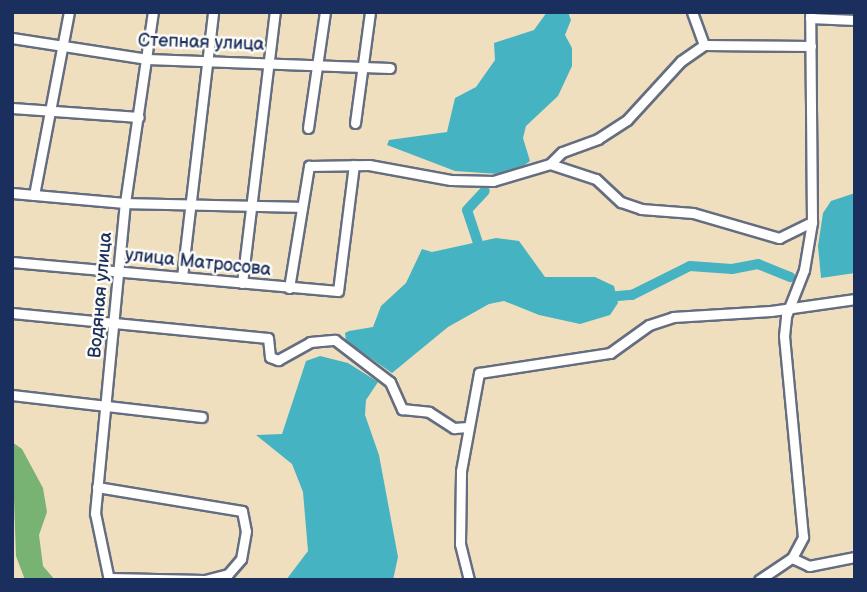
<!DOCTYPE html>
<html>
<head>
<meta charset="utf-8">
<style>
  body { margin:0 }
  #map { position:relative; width:867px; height:592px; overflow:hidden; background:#efdfbf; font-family:"Balsamiq Sans",sans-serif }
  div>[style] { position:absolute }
  .forest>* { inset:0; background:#78b373 }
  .water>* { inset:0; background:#46b3c3 }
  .river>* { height:10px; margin:-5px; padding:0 5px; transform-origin:5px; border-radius:5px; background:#46b3c3 }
  .roads { filter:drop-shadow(2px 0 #656d80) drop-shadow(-2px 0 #656d80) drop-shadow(0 2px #656d80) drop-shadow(0 -2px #656d80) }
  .minor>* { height:9px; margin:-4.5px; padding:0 4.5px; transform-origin:4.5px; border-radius:4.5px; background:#fff }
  span { translate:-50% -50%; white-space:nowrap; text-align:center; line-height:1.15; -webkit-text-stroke:5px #fdfcf7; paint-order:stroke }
  .street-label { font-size:18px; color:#1b2f5e }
  .frame { position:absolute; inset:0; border:14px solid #1b2f5e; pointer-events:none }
</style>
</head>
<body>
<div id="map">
  <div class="forest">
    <i style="clip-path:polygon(12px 442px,22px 449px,43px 488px,47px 512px,39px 535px,43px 566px,55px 580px,25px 580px,16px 556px)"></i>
  </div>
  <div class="water">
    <i style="clip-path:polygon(547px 12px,568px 12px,571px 20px,565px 35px,572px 48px,572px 66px,558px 96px,526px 126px,523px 138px,530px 161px,522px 167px,499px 174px,455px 171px,387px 145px,389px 140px,447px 132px,455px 98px,476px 87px,495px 60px,494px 43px,534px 30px)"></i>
    <i style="clip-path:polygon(855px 193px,855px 273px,821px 278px,818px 246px,823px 213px,831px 201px)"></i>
    <i style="clip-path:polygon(496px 238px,519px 241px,545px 277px,595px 277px,614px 286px,618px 303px,610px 315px,580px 324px,539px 315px,504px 301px,489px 304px,448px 327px,392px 373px,346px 341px,345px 333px,349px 331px,373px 327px,381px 306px,406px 283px,422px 249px,432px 252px)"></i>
    <i style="clip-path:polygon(320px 356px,348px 363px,378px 382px,366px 400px,365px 415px,379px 455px,398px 557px,393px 580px,286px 580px,308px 551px,303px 492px,292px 464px,256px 435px,282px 434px,306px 361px)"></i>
  </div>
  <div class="river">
    <i style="left:482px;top:255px;width:47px;rotate:-108.4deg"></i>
    <i style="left:467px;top:210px;width:26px;rotate:-47deg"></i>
    <i style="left:607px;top:297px;width:25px;rotate:-5deg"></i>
    <i style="left:632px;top:295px;width:65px;rotate:-26.6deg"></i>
    <i style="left:690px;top:266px;width:42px;rotate:4.1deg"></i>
    <i style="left:732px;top:269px;width:26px;rotate:-11deg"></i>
    <i style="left:758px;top:264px;width:35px;rotate:22deg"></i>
  </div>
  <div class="roads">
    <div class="minor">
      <i style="left:692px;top:12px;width:35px;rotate:70deg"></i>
      <i style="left:810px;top:18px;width:45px;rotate:2.5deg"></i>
      <i style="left:12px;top:38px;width:137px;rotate:8.8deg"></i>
      <i style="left:147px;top:59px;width:243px;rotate:2.1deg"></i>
      <i style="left:811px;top:46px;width:107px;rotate:-179.5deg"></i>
      <i style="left:704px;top:45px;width:28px;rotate:145deg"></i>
      <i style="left:681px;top:61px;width:80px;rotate:132.5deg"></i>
      <i style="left:627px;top:120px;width:35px;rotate:147deg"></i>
      <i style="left:598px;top:139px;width:38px;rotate:160deg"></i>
      <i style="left:562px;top:152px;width:17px;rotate:135deg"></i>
      <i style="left:550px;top:164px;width:48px;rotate:18.1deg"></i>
      <i style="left:596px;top:179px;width:34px;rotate:43deg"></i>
      <i style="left:621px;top:202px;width:21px;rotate:19deg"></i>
      <i style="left:641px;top:209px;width:52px;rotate:4.4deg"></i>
      <i style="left:693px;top:213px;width:90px;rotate:16.2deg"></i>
      <i style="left:779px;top:238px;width:37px;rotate:-26deg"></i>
      <i style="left:12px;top:108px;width:127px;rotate:4.1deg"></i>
      <i style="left:355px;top:123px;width:112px;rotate:-82.3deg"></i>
      <i style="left:308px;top:128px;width:117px;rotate:-81.7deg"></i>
      <i style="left:12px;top:193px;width:113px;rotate:5.1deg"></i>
      <i style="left:125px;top:203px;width:177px;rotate:1.3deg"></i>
      <i style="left:34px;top:195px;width:186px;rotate:-79.2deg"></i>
      <i style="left:12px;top:262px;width:327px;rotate:5.1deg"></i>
      <i style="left:338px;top:291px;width:127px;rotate:-82.8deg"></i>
      <i style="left:182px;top:277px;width:267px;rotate:-83.3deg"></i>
      <i style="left:242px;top:283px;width:273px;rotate:-83.1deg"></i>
      <i style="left:289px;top:288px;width:124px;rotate:-80.7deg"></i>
      <i style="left:309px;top:166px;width:60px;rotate:-1deg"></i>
      <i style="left:369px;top:165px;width:83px;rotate:10.4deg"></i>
      <i style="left:451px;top:180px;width:42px;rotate:1.4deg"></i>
      <i style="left:493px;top:181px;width:59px;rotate:-16.6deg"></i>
      <i style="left:12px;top:313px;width:257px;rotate:5.6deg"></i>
      <i style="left:268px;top:338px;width:19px;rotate:84deg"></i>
      <i style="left:270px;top:357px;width:9px;rotate:21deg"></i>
      <i style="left:278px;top:360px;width:37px;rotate:-29deg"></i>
      <i style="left:310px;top:342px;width:25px;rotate:-5deg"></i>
      <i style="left:335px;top:340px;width:69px;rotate:37.4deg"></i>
      <i style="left:390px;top:382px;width:30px;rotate:66deg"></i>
      <i style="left:402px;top:409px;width:27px;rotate:6deg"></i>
      <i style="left:429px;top:412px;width:30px;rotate:33deg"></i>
      <i style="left:454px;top:428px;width:14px;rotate:-4deg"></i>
      <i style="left:12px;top:395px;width:191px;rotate:6.6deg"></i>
      <i style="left:97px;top:487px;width:147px;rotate:9.4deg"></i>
      <i style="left:242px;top:511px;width:20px;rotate:79deg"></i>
      <i style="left:246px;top:531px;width:28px;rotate:100deg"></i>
      <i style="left:241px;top:559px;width:20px;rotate:131deg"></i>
      <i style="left:228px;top:574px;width:24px;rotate:165deg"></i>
      <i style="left:792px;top:558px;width:19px;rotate:25deg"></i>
      <i style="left:809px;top:566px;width:47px;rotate:-11.1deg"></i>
      <i style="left:109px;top:578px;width:95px;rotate:1.2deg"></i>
      <i style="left:109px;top:580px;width:68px;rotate:-101.8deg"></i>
      <i style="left:95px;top:513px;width:311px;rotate:-84.5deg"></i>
      <i style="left:125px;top:203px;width:193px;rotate:-81.7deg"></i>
      <i style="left:469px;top:580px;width:37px;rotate:-104deg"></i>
      <i style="left:460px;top:544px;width:73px;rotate:-89.2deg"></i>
      <i style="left:461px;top:471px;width:100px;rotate:-79.6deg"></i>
      <i style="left:479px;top:373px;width:133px;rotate:-8.7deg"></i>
      <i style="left:610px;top:353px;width:48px;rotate:-35.7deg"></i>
      <i style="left:649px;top:325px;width:25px;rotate:-18deg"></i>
      <i style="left:673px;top:317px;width:98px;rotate:-3.5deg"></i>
      <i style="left:771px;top:311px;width:85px;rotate:-8.1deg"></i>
      <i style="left:759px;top:580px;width:40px;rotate:-34deg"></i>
      <i style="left:792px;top:558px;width:24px;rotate:-62deg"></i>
      <i style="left:803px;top:537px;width:202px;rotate:-95.4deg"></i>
      <i style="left:784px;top:336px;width:20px;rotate:-84deg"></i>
      <i style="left:786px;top:316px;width:49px;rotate:-68.6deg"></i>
      <i style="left:804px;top:270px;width:49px;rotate:-80.5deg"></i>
      <i style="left:812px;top:222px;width:210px;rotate:-90.5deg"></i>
    </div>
  </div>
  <div class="street-label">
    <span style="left:201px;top:43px;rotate:2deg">Степная улица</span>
    <span style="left:198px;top:263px;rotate:6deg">улица Матросова</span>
    <span style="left:101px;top:295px;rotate:-85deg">Водяная улица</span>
  </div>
  <div class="frame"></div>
</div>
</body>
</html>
